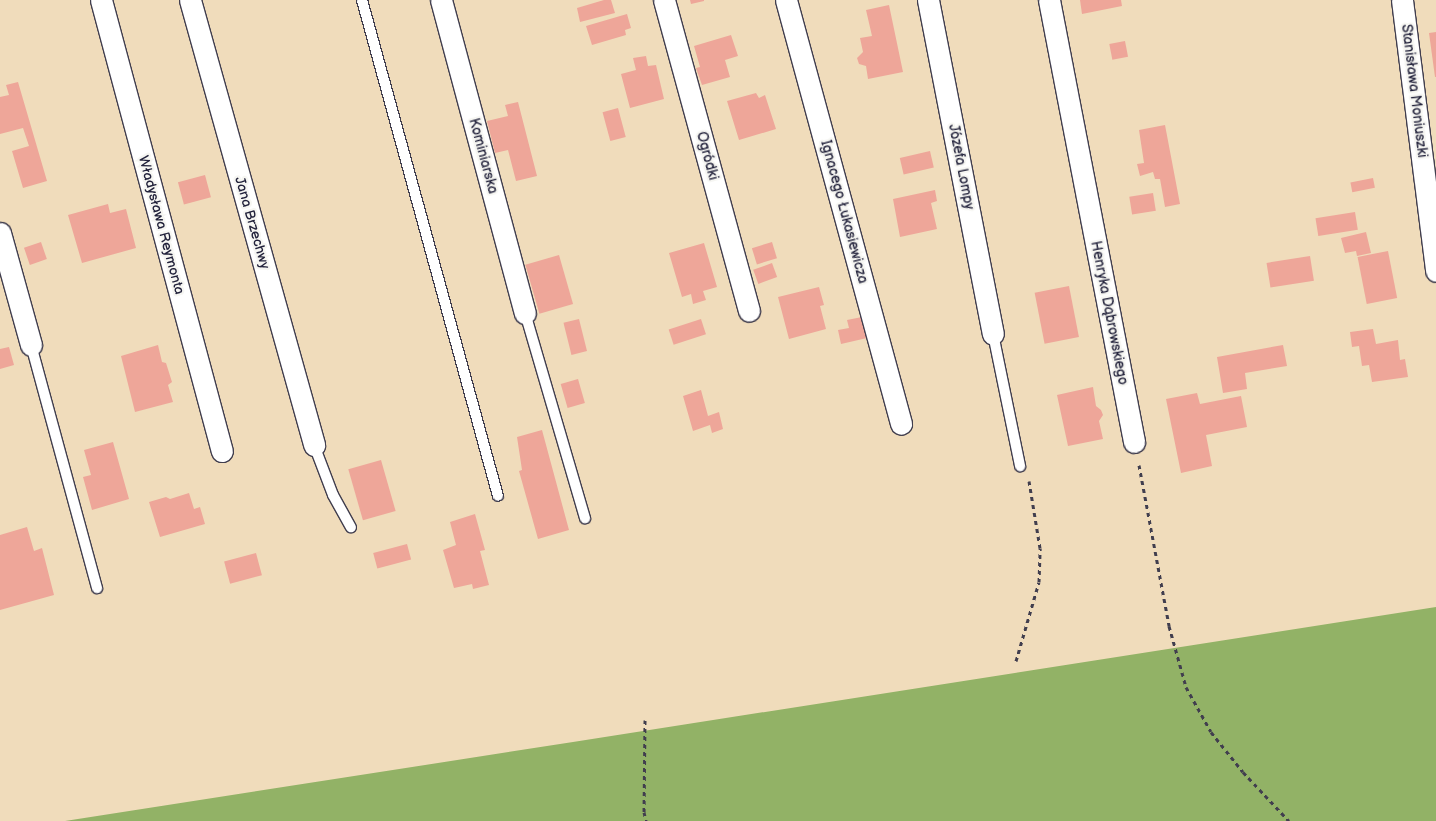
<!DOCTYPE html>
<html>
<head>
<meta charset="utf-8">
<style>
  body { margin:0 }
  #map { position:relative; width:1436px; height:821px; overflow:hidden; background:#f0dcbb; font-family:"Balsamiq Sans",sans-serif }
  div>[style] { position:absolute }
  .forest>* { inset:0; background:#92b266 }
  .building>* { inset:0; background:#eea699; transform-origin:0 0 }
  .path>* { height:3px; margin-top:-1.5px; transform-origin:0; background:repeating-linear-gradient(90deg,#413e4e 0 4px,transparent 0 8px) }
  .roads { filter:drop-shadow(1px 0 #413e4e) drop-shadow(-1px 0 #413e4e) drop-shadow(0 1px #413e4e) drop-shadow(0 -1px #413e4e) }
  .service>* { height:10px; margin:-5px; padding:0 5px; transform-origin:5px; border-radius:5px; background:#fff }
  .minor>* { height:21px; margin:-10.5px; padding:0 10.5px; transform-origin:10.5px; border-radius:10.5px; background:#fff }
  span { translate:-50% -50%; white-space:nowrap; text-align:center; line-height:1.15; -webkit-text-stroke:4.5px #f6f6f2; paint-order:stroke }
  .street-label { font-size:14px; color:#22223b }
</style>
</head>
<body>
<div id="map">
  <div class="forest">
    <i style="clip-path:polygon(1436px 607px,1436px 821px,65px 821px,573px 742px)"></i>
  </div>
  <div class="building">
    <i style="clip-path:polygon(604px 0,611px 0,615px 13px,580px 22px,577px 8px)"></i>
    <i style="clip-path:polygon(690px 0,704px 0,704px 1px,691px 4px)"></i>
    <i style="clip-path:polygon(1080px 0,1121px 0,1122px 6px,1082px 14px)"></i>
    <i style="clip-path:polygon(889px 5px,903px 72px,868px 79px,866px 66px,859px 64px,857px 58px,863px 52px,860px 38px,872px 36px,866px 10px)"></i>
    <i style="clip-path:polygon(627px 14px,631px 28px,625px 30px,626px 35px,592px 45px,586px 26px)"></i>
    <i style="clip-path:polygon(1436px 32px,1436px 77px,1435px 77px,1429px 33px)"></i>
    <i style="clip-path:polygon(731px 35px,738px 56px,725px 60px,730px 77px,702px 85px,696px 68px,700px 67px,694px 46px)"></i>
    <i style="left:1125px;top:41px;width:16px;height:16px;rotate:79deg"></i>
    <i style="clip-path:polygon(646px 56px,648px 66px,656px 65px,664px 99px,630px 108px,621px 74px,636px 70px,633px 58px)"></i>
    <i style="clip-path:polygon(18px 82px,47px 181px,23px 188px,12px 151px,29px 146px,23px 128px,0 134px,0 97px,9px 95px,6px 85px)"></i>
    <i style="clip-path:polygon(756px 93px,759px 98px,765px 95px,776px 129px,739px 140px,727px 101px)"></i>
    <i style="clip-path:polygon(518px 102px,537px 176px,516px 181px,508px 150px,495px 153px,487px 121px,508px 116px,505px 105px)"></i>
    <i style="left:618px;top:108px;width:30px;height:16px;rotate:75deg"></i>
    <i style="clip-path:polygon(1165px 125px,1180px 204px,1165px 207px,1160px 179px,1155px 179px,1153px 172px,1140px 176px,1137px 164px,1144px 163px,1139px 130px)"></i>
    <i style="left:930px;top:151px;width:17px;height:31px;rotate:77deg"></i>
    <i style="left:205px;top:175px;width:23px;height:28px;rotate:75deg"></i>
    <i style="left:1373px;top:178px;width:10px;height:23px;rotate:79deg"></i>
    <i style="clip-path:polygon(935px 190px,937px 201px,931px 203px,937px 229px,900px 237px,893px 199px)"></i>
    <i style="left:1153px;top:193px;width:18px;height:24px;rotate:81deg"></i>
    <i style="clip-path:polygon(108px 204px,110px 213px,126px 209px,136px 248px,82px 263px,68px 215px)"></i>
    <i style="left:1355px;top:212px;width:18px;height:40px;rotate:81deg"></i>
    <i style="clip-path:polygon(1366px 232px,1371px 253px,1357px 256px,1356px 251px,1345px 253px,1341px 238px)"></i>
    <i style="left:41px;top:242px;width:18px;height:18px;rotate:71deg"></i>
    <i style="left:772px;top:242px;width:17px;height:21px;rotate:73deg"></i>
    <i style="clip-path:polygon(704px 243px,717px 287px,703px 291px,706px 300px,693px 304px,691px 294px,682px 297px,669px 253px)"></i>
    <i style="left:1388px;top:251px;width:48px;height:31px;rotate:79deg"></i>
    <i style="left:559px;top:255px;width:51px;height:35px;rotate:74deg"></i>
    <i style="left:1310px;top:256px;width:25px;height:44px;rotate:81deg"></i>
    <i style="left:772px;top:263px;width:15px;height:20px;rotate:70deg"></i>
    <i style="left:1069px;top:286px;width:52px;height:35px;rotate:79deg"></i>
    <i style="clip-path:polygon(819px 287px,824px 305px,820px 306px,826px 329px,789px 339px,778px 297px)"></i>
    <i style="clip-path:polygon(862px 317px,867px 338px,841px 344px,838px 330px,849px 328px,847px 320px)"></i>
    <i style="left:579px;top:319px;width:33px;height:16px;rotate:76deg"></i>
    <i style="left:701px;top:319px;width:16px;height:34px;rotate:72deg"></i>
    <i style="clip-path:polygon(1373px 329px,1376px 344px,1398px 340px,1400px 360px,1405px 359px,1408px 377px,1372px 382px,1369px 365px,1362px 366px,1359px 346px,1352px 347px,1350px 332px)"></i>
    <i style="clip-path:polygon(158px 345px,162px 362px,166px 363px,172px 382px,168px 385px,173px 402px,135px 412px,121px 356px)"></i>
    <i style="clip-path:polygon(1283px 345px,1287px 366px,1245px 373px,1247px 389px,1223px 393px,1217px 357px)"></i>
    <i style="clip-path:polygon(9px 347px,14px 365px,0 369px,0 349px)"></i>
    <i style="left:578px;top:379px;width:25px;height:18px;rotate:74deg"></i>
    <i style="clip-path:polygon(1093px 387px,1096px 406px,1101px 410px,1103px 415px,1099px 421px,1103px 439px,1068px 446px,1057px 395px)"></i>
    <i style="clip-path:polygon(701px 390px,708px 416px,719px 412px,723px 429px,712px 433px,710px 425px,693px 431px,683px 396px)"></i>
    <i style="clip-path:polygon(1197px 393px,1200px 404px,1241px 396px,1247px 427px,1206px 435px,1212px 466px,1181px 473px,1166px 399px)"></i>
    <i style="clip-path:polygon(542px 430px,569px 530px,538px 539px,519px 471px,522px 470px,517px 437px)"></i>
    <i style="clip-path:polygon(113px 442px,129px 499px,92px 510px,83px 477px,91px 475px,84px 450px)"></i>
    <i style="left:381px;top:460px;width:53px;height:34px;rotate:74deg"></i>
    <i style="clip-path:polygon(189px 493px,194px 509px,200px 507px,205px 524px,160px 537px,149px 502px,166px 497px,170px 499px)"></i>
    <i style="clip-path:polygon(475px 514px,485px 550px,480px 551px,489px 585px,473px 589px,472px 584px,454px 588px,443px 550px,456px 545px,450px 522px)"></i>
    <i style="clip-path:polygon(27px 527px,34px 551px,42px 548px,54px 595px,0 610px,0 535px)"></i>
    <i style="left:407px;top:544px;width:16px;height:35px;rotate:75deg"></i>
    <i style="left:256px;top:553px;width:23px;height:33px;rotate:75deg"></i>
  </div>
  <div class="path">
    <i style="left:1139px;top:465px;width:164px;rotate:79.4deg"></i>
    <i style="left:1169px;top:626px;width:63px;rotate:74.4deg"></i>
    <i style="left:1186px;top:687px;width:51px;rotate:60.9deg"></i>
    <i style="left:1211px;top:732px;width:51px;rotate:51.3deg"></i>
    <i style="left:1243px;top:772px;width:67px;rotate:46.8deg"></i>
    <i style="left:1016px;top:661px;width:82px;rotate:-73.8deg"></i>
    <i style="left:1039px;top:582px;width:34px;rotate:-88deg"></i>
    <i style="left:1040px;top:548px;width:68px;rotate:-99.3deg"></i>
    <i style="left:645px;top:720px;width:92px;rotate:90.6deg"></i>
    <i style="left:644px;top:812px;width:9px;rotate:77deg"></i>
  </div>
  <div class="roads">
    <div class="service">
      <i style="left:362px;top:0;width:514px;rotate:74.67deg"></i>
      <i style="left:525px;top:313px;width:214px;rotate:73.7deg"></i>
      <i style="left:993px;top:334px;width:135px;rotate:78.4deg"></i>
      <i style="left:31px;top:345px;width:252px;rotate:74.8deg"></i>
      <i style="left:314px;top:445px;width:53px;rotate:69.2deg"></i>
      <i style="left:333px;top:495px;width:37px;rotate:61deg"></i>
    </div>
    <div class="minor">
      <i style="left:101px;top:0;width:467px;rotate:75deg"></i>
      <i style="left:190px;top:0;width:462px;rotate:74.4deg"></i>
      <i style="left:441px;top:0;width:324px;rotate:75deg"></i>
      <i style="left:664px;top:0;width:322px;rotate:74.7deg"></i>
      <i style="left:786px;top:0;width:439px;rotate:74.8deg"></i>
      <i style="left:928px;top:0;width:340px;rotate:79deg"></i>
      <i style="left:1049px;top:0;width:450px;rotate:79.1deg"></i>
      <i style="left:1402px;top:0;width:273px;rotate:82.8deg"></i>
      <i style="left:0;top:233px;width:116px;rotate:74.5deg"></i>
    </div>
  </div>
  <div class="street-label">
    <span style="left:1414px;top:91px;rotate:83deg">Stanisława Moniuszki</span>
    <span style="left:483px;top:156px;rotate:75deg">Kominiarska</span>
    <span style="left:707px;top:156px;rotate:75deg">Ogródki</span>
    <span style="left:961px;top:167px;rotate:79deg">Józefa Lompy</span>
    <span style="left:844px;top:212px;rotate:75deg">Ignacego Łukasiewicza</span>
    <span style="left:252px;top:223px;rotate:74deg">Jana Brzechwy</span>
    <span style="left:161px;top:225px;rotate:75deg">Władysława Reymonta</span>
    <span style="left:1109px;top:313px;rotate:79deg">Henryka Dąbrowskiego</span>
  </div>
</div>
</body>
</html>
